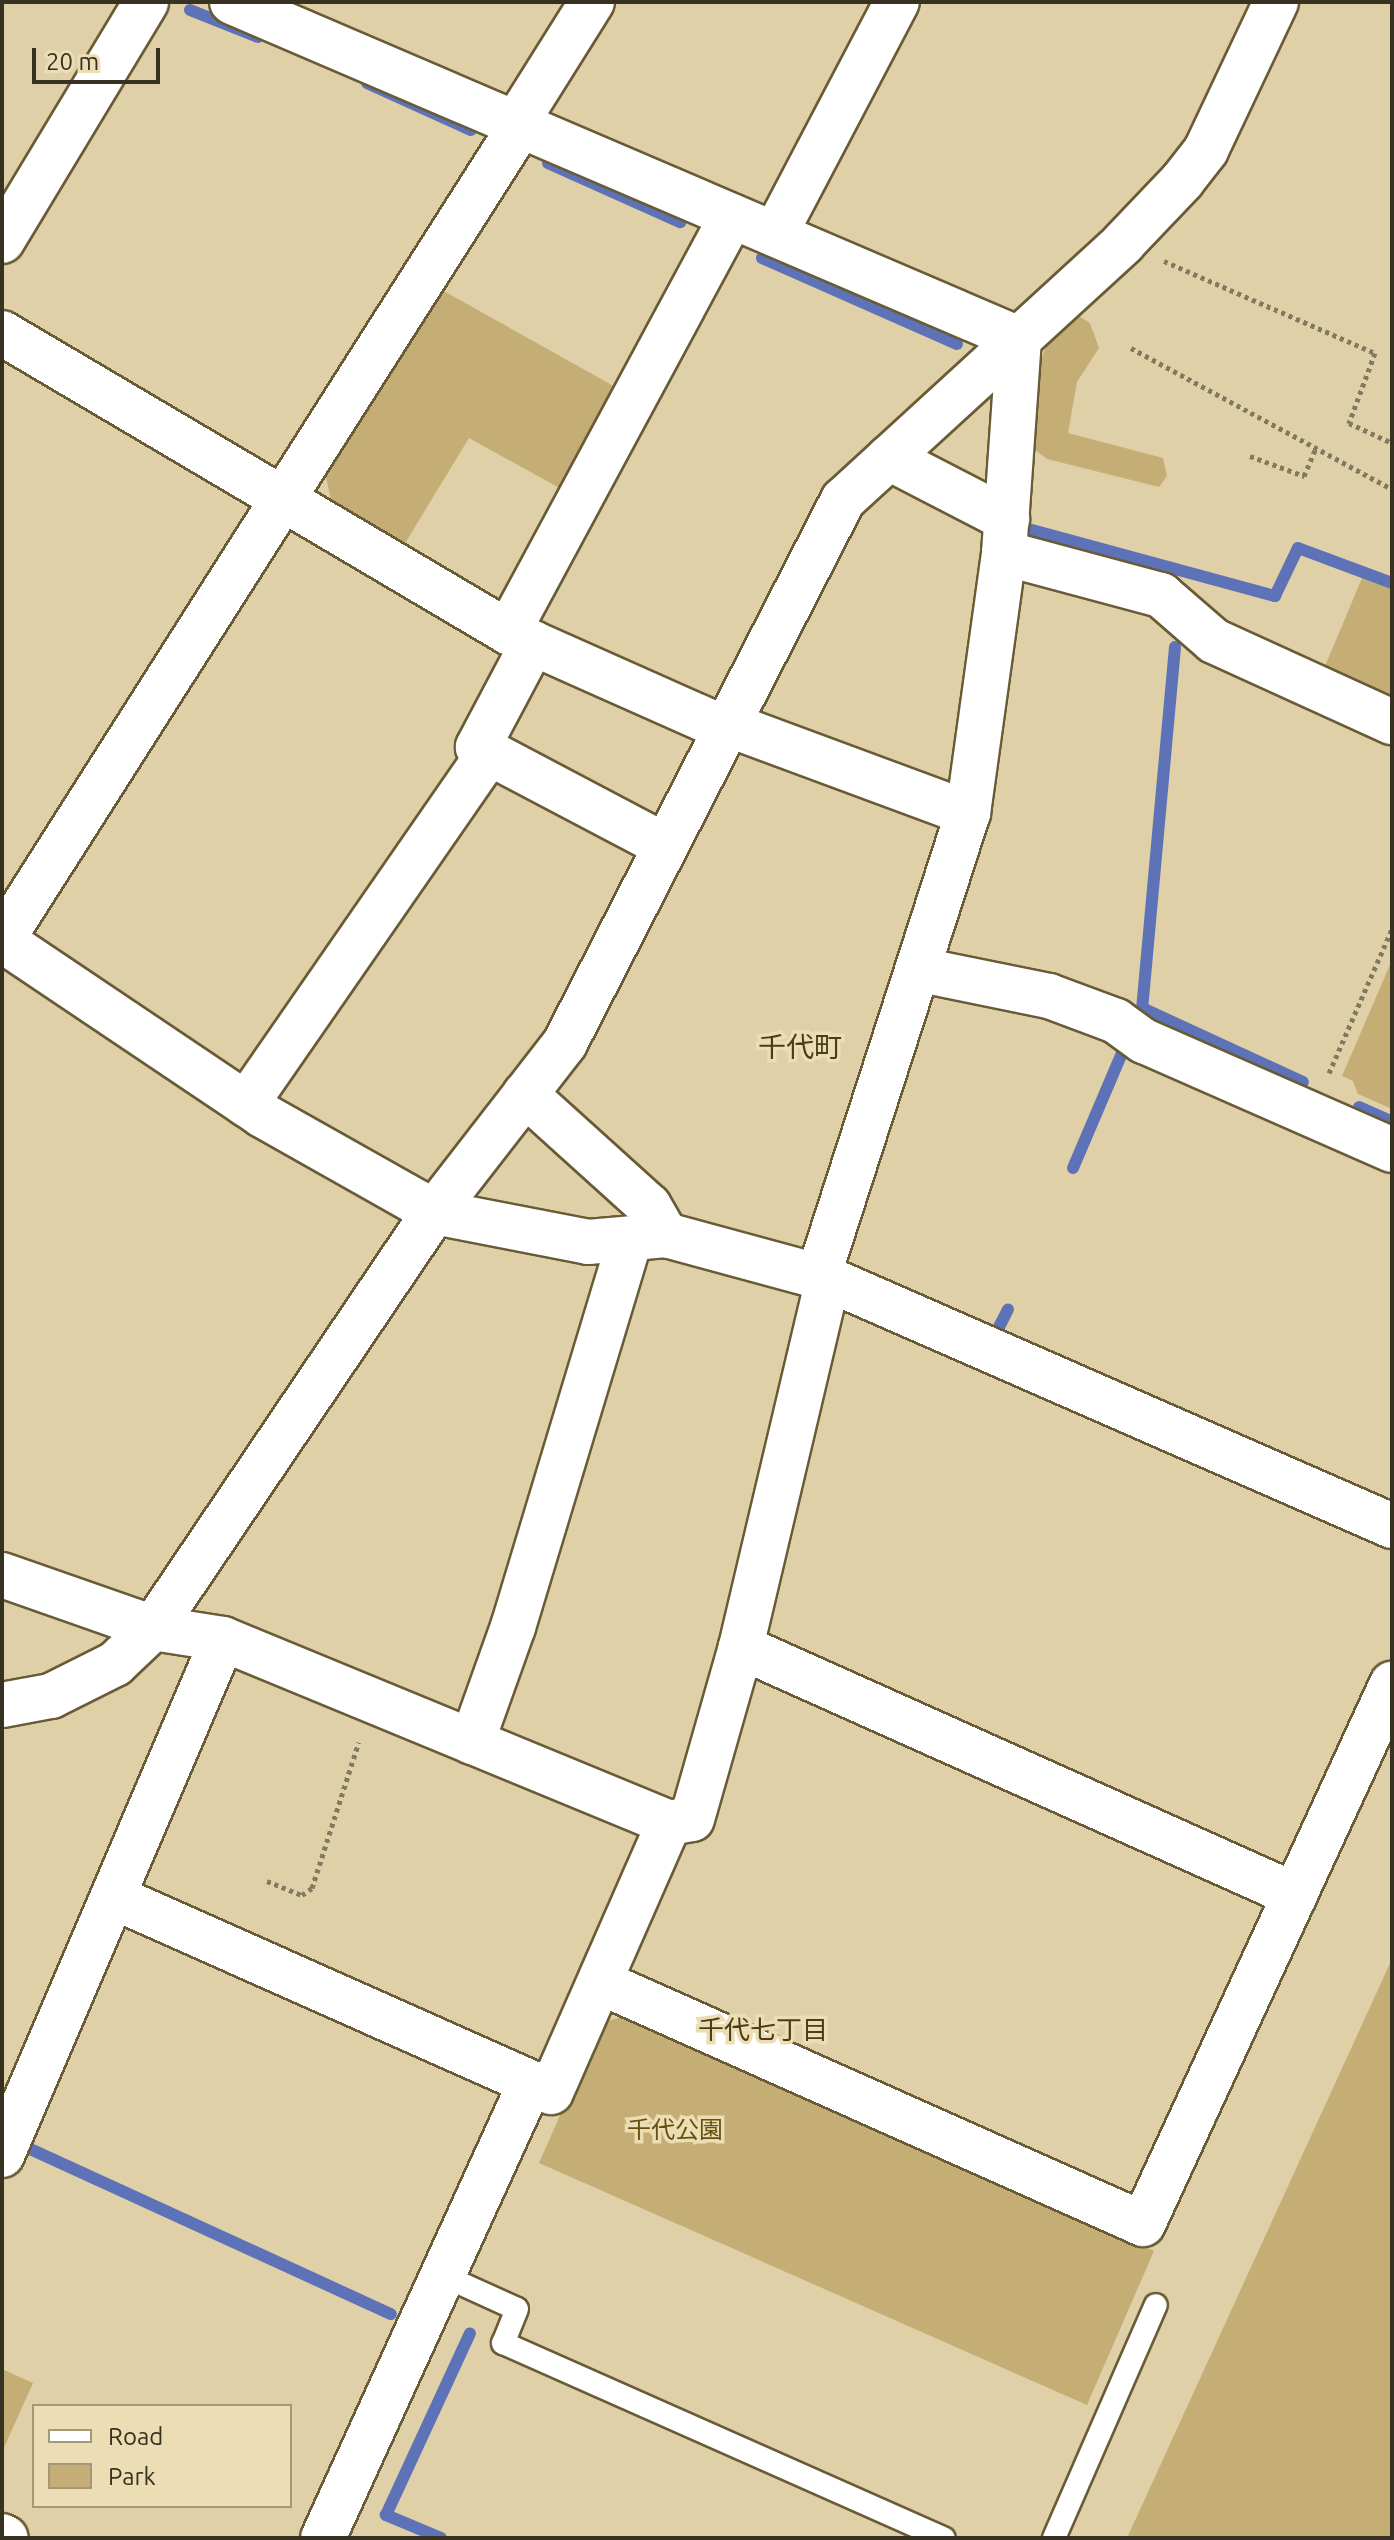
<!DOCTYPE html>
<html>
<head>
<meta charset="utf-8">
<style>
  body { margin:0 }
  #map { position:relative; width:1394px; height:2540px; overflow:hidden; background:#dfd0a8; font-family:Ubuntu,"Noto Sans JP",sans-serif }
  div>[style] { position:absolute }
  .green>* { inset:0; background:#c4ae75 }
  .stream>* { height:12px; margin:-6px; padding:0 6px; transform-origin:6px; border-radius:6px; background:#5d72b7 }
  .path>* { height:5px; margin-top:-2.5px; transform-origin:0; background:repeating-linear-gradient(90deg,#83795e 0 4px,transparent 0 8px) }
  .roads { filter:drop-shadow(2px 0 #685b36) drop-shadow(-2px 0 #685b36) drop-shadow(0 2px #685b36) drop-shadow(0 -2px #685b36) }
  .lane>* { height:22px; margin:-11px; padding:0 11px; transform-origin:11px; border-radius:11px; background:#fff }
  .street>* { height:44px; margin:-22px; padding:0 22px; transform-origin:22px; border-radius:22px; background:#fff }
  .secondary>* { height:44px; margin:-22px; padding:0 22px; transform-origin:22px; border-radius:22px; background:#fff }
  span { translate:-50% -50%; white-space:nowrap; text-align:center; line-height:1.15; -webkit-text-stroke:7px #ecddb4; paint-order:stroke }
  .park-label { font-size:24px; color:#65510e }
  .neighbourhood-label { font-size:26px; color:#493c18 }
  .quarter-label { font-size:28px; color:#493c18 }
  .frame { position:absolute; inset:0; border:4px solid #373121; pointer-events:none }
  .legend { position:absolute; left:32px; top:2404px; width:260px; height:104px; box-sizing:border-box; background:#ecddb4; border:2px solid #a49879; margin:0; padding:10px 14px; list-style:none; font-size:24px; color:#373121 }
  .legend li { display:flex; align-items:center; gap:16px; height:40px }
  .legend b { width:40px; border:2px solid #a49879 }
  .scale { position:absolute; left:32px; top:48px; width:128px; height:36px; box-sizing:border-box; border:4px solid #373121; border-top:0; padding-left:10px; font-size:24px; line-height:28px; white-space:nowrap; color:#373121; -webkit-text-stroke:6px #ecddb4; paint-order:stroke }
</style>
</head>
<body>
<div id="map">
  <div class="green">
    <i style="clip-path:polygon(442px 290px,619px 389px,563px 490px,469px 438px,404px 545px,332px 504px,325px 473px)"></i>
    <i style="clip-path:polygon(1074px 313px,1090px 323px,1099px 348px,1077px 382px,1068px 433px,1163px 458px,1167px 476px,1159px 487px,1047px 459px,1034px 449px,1027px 433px,1038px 367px,1050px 337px)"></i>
    <i style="clip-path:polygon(1362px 578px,1392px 589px,1392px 702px,1323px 671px)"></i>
    <i style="clip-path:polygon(1392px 960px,1392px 1109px,1358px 1094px,1353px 1081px,1342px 1076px)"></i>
    <i style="clip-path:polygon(1392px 1959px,1392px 2538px,1127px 2538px)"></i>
    <i style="clip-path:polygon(628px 2015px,1154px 2251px,1087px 2405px,539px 2163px,601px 2023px)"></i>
    <i style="clip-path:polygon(2px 2369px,33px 2383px,2px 2452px)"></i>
  </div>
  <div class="stream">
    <i style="left:190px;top:10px;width:73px;rotate:21.7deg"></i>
    <i style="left:367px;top:83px;width:114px;rotate:24.3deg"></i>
    <i style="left:548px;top:163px;width:145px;rotate:24.1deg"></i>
    <i style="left:762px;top:258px;width:213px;rotate:23.8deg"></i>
    <i style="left:1032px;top:530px;width:252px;rotate:15.2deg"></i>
    <i style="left:1275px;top:596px;width:53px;rotate:-64.4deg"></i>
    <i style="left:1298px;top:548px;width:100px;rotate:20.4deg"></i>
    <i style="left:1175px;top:647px;width:363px;rotate:95.2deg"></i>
    <i style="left:1142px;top:1008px;width:177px;rotate:24.7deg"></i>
    <i style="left:1359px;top:1107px;width:36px;rotate:24deg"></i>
    <i style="left:1073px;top:1168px;width:127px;rotate:-66.9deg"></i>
    <i style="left:998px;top:1329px;width:22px;rotate:-63deg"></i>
    <i style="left:28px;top:2148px;width:399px;rotate:24.6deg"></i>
    <i style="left:441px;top:2538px;width:60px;rotate:-157.3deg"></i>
    <i style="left:386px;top:2515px;width:200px;rotate:-65.2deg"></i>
  </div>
  <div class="path">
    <i style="left:1164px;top:261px;width:230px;rotate:23.6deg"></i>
    <i style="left:1375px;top:353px;width:75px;rotate:110.4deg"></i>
    <i style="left:1349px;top:423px;width:47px;rotate:24.9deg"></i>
    <i style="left:1131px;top:348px;width:297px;rotate:28.4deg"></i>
    <i style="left:1250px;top:456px;width:58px;rotate:20.3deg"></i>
    <i style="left:1304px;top:476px;width:30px;rotate:-67deg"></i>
    <i style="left:1329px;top:1073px;width:157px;rotate:-66.4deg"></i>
    <i style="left:267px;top:1881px;width:38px;rotate:22deg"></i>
    <i style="left:302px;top:1895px;width:12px;rotate:-35deg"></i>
    <i style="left:312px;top:1888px;width:153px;rotate:-72.2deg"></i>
  </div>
  <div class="roads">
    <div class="lane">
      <i style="left:442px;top:2275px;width:82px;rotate:24.4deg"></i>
      <i style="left:517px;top:2309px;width:37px;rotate:112deg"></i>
      <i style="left:503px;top:2343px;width:482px;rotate:23.9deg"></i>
      <i style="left:1054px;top:2538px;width:254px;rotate:-66.4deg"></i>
    </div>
    <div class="street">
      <i style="left:232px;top:2px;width:856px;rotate:23.18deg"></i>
      <i style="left:516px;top:123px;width:143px;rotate:-57.9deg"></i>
      <i style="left:775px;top:234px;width:262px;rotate:-62.3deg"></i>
      <i style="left:2px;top:241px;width:279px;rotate:-58.9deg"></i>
      <i style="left:2px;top:333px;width:588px;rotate:30.58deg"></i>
      <i style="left:508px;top:632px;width:239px;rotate:24deg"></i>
      <i style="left:889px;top:458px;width:133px;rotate:27.3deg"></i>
      <i style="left:1004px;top:553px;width:163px;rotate:15deg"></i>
      <i style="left:1161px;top:595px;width:70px;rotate:41deg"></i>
      <i style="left:1214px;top:641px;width:196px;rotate:24.5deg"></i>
      <i style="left:508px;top:632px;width:472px;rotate:-61.7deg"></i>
      <i style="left:533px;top:643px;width:118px;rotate:117.9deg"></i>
      <i style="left:478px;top:747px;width:212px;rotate:27.8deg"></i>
      <i style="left:727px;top:724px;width:257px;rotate:20.3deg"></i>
      <i style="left:2px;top:940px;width:313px;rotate:33.9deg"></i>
      <i style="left:262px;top:1115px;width:197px;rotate:29.4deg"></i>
      <i style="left:434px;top:1212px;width:157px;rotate:11deg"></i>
      <i style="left:588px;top:1242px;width:78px;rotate:-5.1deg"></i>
      <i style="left:666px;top:1235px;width:168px;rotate:15.2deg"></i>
      <i style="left:828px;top:1279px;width:616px;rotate:23.65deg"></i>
      <i style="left:2px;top:940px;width:966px;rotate:-57.51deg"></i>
      <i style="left:921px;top:970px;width:131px;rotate:11.5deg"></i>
      <i style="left:1049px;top:996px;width:72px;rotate:20.5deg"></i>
      <i style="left:1116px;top:1021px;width:34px;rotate:36deg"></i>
      <i style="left:1144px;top:1041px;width:271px;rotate:23.7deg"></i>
      <i style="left:525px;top:1094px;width:167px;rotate:42.1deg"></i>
      <i style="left:649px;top:1206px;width:34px;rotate:60deg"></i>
      <i style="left:246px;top:1104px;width:427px;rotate:-55.3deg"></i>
      <i style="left:818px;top:1277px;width:488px;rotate:-72.1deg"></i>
      <i style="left:968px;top:813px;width:262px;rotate:-82.1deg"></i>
      <i style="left:1004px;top:553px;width:215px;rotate:-86deg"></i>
      <i style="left:2px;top:1575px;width:160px;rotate:19.3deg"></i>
      <i style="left:153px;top:1628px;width:71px;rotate:8.9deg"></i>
      <i style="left:223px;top:1639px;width:482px;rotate:22.4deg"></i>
      <i style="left:669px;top:1823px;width:23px;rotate:-10deg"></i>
      <i style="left:692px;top:1819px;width:179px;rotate:-74.1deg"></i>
      <i style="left:741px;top:1647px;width:378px;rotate:-76.7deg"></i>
      <i style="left:741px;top:1647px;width:607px;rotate:24.12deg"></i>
      <i style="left:2px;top:1705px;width:50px;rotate:-10.4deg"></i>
      <i style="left:51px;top:1696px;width:72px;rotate:-26.6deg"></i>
      <i style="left:115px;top:1664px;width:52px;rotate:-43.5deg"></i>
      <i style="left:153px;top:1628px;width:502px;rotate:-55.96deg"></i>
      <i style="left:434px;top:1212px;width:214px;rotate:-52.2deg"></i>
      <i style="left:565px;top:1043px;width:610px;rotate:-62.89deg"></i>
      <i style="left:843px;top:500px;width:380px;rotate:-42.5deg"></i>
      <i style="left:1123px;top:243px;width:86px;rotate:-46.4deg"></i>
      <i style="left:1182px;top:181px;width:39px;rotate:-52deg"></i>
      <i style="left:1206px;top:150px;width:164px;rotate:-64.7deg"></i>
      <i style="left:472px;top:1742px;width:122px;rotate:-70.4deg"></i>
      <i style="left:513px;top:1627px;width:405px;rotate:-73.2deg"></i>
      <i style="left:116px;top:1898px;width:476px;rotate:24deg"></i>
      <i style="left:551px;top:2092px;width:294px;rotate:-66.3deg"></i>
      <i style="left:600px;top:1982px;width:594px;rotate:24.02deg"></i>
      <i style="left:1143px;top:2224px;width:595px;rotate:-65.25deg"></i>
      <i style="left:2px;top:2155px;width:561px;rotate:-66.81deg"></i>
    </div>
    <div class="secondary">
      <i style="left:2px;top:2536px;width:4px;rotate:27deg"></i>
      <i style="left:323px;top:2538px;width:500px;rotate:-65.5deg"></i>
    </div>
  </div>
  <div class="park-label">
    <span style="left:675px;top:2130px">千代公園</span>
  </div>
  <div class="neighbourhood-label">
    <span style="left:763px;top:2030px">千代七丁目</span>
  </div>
  <div class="quarter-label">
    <span style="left:800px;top:1047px">千代町</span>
  </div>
  <div class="frame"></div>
  <ul class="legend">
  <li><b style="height:10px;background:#fff"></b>Road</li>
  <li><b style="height:22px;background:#c4ae75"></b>Park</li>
  </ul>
  <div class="scale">20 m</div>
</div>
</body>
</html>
